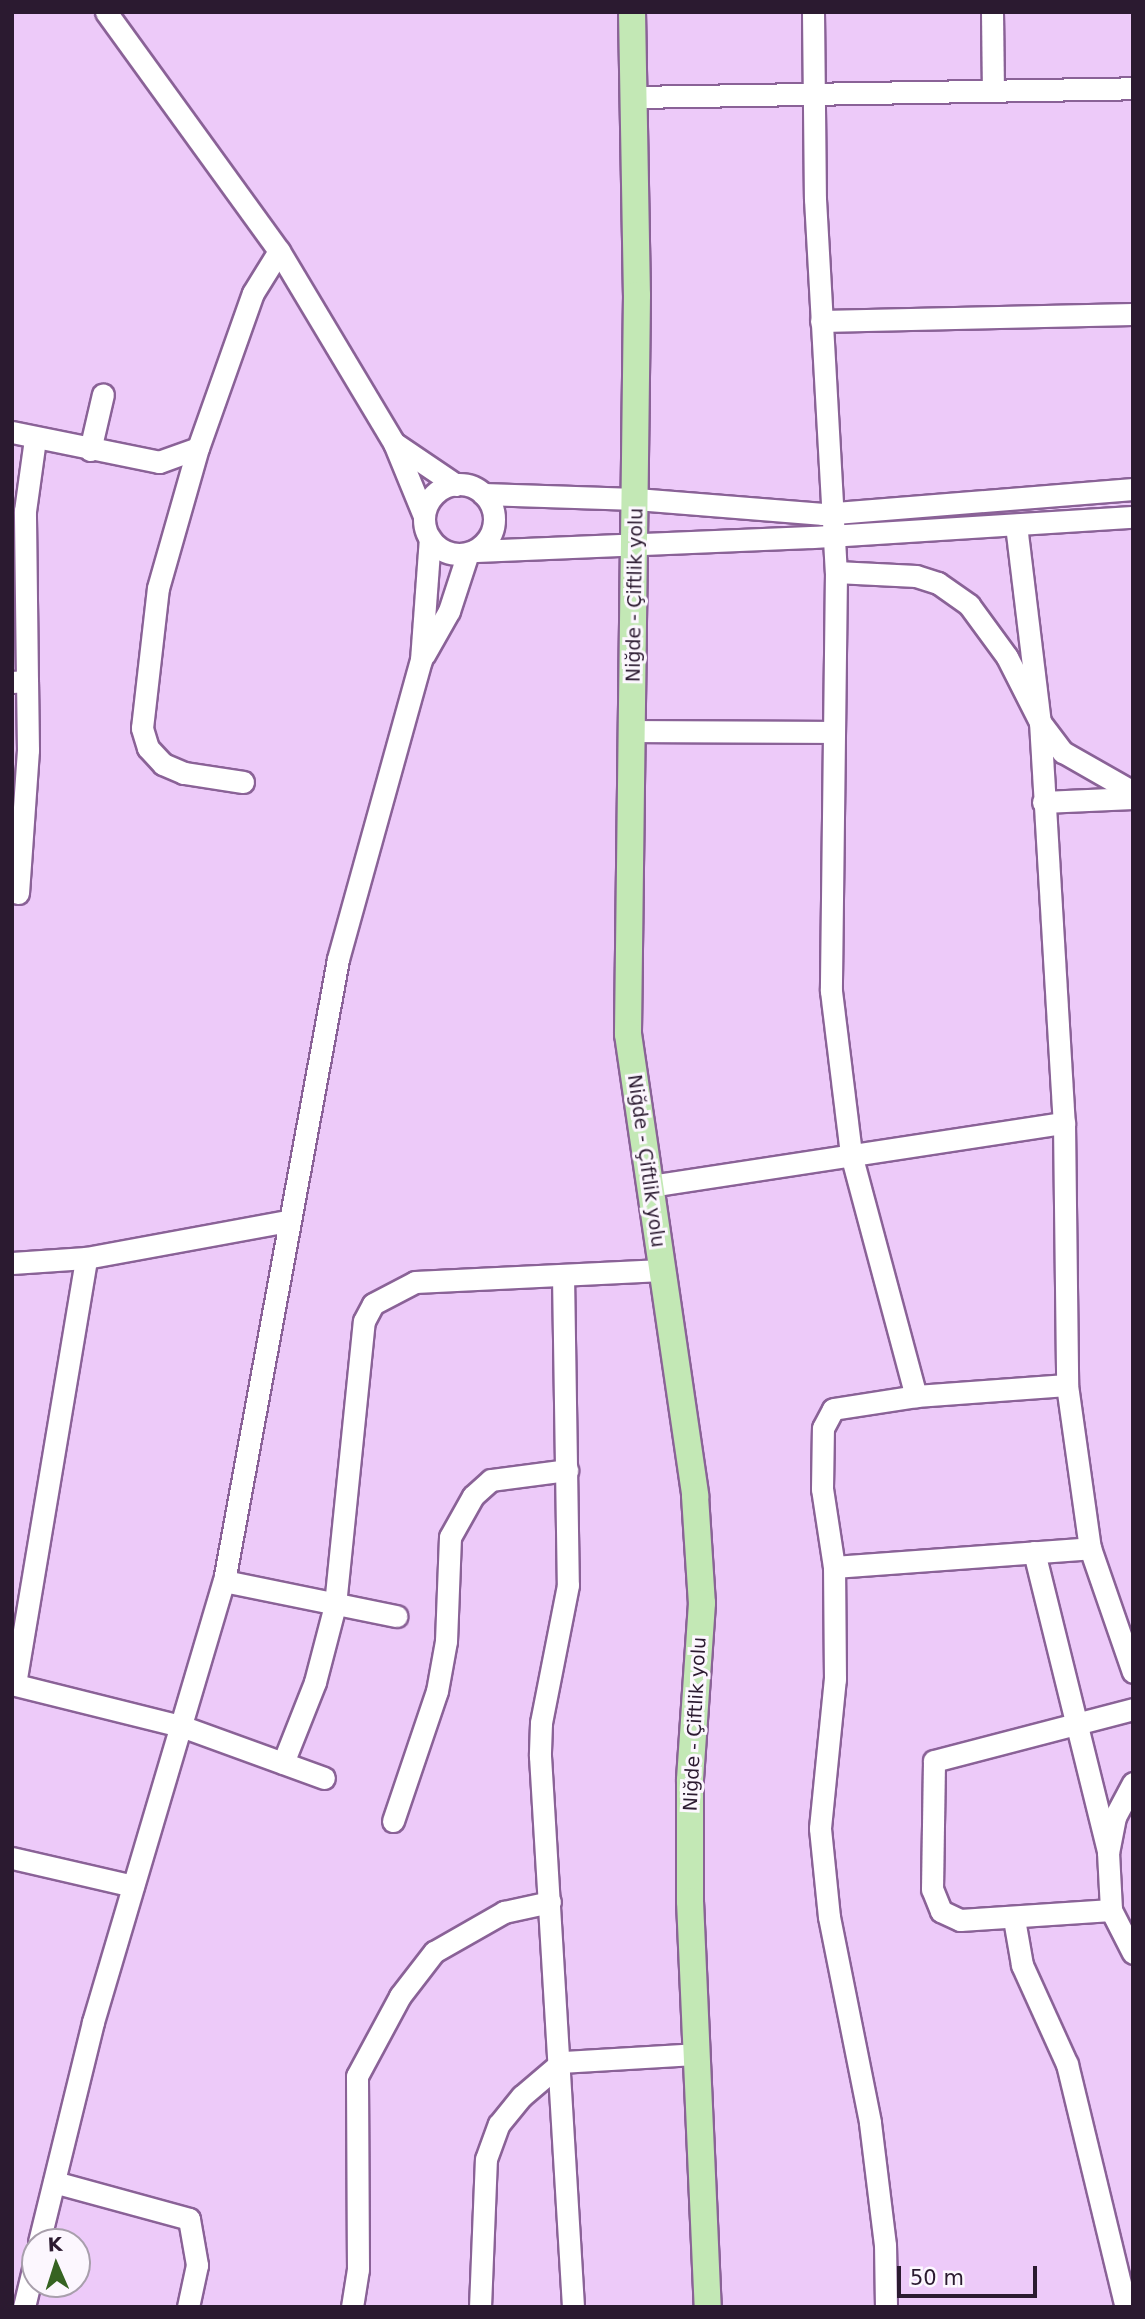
<!DOCTYPE html>
<html>
<head>
<meta charset="utf-8">
<style>
  body { margin:0 }
  #map { position:relative; width:1145px; height:2319px; overflow:hidden; background:#edcaf9; font-family:"DejaVu Sans",sans-serif }
  div>[style] { position:absolute }
  .roads { filter:drop-shadow(2px 0 #8a6297) drop-shadow(-2px 0 #8a6297) drop-shadow(0 2px #8a6297) drop-shadow(0 -2px #8a6297) }
  .minor>* { height:21px; margin:-10.5px; padding:0 10.5px; transform-origin:10.5px; border-radius:10.5px; background:#fff }
  .minor>.ring { margin:-10.5px; padding:0; box-sizing:content-box; background:none; border:21px solid #fff; border-radius:50% }
  .major>* { height:26px; margin:-13px; padding:0 13px; transform-origin:13px; border-radius:13px; background:#c3e8b5 }
  span { translate:-50% -50%; white-space:nowrap; text-align:center; line-height:1.15; -webkit-text-stroke:6px #fcf7fe; paint-order:stroke }
  .street-label { font-size:19px; color:#2b1a30 }
  .frame { position:absolute; inset:0; border:14px solid #2b1a30; pointer-events:none }
  .north { position:absolute; left:21px; top:2228px; width:70px; height:70px; box-sizing:border-box; background:#fcf7fe; border:2px solid #a89fac; border-radius:50%; rotate:357deg; font-size:19px; font-weight:700; line-height:28px; text-align:center; color:#2b1a30 }
  .north::after { content:''; display:block; margin:auto; width:24px; height:32px; background:#366322; clip-path:polygon(50% 0,100% 100%,50% 72%,0 100%) }
  .scale { position:absolute; left:897px; top:2266px; width:140px; height:32px; box-sizing:border-box; border:4px solid #2b1a30; border-top:0; padding-left:9px; font-size:21px; line-height:24px; white-space:nowrap; color:#2b1a30; -webkit-text-stroke:5px #fcf7fe; paint-order:stroke }
</style>
</head>
<body>
<div id="map">
  <div class="roads">
    <div class="minor">
      <i style="left:106px;top:12px;width:295px;rotate:54.1deg"></i>
      <i style="left:279px;top:251px;width:224px;rotate:59.1deg"></i>
      <i style="left:394px;top:443px;width:79px;rotate:67.7deg"></i>
      <i style="left:813px;top:12px;width:187px;rotate:89.4deg"></i>
      <i style="left:815px;top:199px;width:374px;rotate:86.8deg"></i>
      <i style="left:836px;top:572px;width:419px;rotate:90.7deg"></i>
      <i style="left:831px;top:991px;width:164px;rotate:83deg"></i>
      <i style="left:851px;top:1154px;width:251px;rotate:75deg"></i>
      <i style="left:992px;top:12px;width:79px;rotate:89.3deg"></i>
      <i style="left:634px;top:97px;width:499px;rotate:-1deg"></i>
      <i style="left:821px;top:321px;width:312px;rotate:-1.3deg"></i>
      <i style="left:12px;top:432px;width:150px;rotate:11.5deg"></i>
      <i style="left:159px;top:462px;width:41px;rotate:-19.7deg"></i>
      <i style="left:394px;top:443px;width:75px;rotate:34.1deg"></i>
      <i style="left:90px;top:450px;width:57px;rotate:-76.9deg"></i>
      <i class="ring" style="left:424px;top:484px;width:49px;height:49px"></i>
      <i style="left:483px;top:494px;width:153px;rotate:1.9deg"></i>
      <i style="left:636px;top:499px;width:188px;rotate:4.6deg"></i>
      <i style="left:823px;top:514px;width:311px;rotate:-4.6deg"></i>
      <i style="left:1016px;top:525px;width:198px;rotate:83.1deg"></i>
      <i style="left:1040px;top:722px;width:402px;rotate:86.6deg"></i>
      <i style="left:1064px;top:1123px;width:262px;rotate:89.3deg"></i>
      <i style="left:1067px;top:1385px;width:165px;rotate:82deg"></i>
      <i style="left:1090px;top:1548px;width:131px;rotate:70.9deg"></i>
      <i style="left:475px;top:551px;width:337px;rotate:-2.4deg"></i>
      <i style="left:812px;top:537px;width:322px;rotate:-3.6deg"></i>
      <i style="left:836px;top:572px;width:80px;rotate:2.9deg"></i>
      <i style="left:916px;top:576px;width:23px;rotate:18deg"></i>
      <i style="left:938px;top:583px;width:38px;rotate:35deg"></i>
      <i style="left:969px;top:605px;width:64px;rotate:53.8deg"></i>
      <i style="left:1007px;top:657px;width:73px;rotate:63.1deg"></i>
      <i style="left:1040px;top:722px;width:38px;rotate:53deg"></i>
      <i style="left:1063px;top:752px;width:81px;rotate:29.7deg"></i>
      <i style="left:424px;top:655px;width:51px;rotate:-60.4deg"></i>
      <i style="left:449px;top:611px;width:61px;rotate:-71.9deg"></i>
      <i style="left:12px;top:682px;width:15px;rotate:-4deg"></i>
      <i style="left:27px;top:681px;width:170px;rotate:-90.7deg"></i>
      <i style="left:25px;top:511px;width:73px;rotate:-82.1deg"></i>
      <i style="left:633px;top:731px;width:201px;rotate:0.3deg"></i>
      <i style="left:243px;top:782px;width:60px;rotate:-171.3deg"></i>
      <i style="left:184px;top:773px;width:23px;rotate:-157deg"></i>
      <i style="left:163px;top:764px;width:22px;rotate:-133deg"></i>
      <i style="left:148px;top:748px;width:21px;rotate:-107deg"></i>
      <i style="left:142px;top:728px;width:141px;rotate:-83.5deg"></i>
      <i style="left:158px;top:588px;width:146px;rotate:-74.1deg"></i>
      <i style="left:198px;top:448px;width:164px;rotate:-70.5deg"></i>
      <i style="left:253px;top:293px;width:49px;rotate:-58.2deg"></i>
      <i style="left:1043px;top:802px;width:90px;rotate:-2.5deg"></i>
      <i style="left:18px;top:893px;width:143px;rotate:-86deg"></i>
      <i style="left:28px;top:750px;width:69px;rotate:-90.8deg"></i>
      <i style="left:650px;top:1186px;width:419px;rotate:-8.7deg"></i>
      <i style="left:12px;top:1263px;width:74px;rotate:-3.9deg"></i>
      <i style="left:86px;top:1258px;width:204px;rotate:-10.4deg"></i>
      <i style="left:563px;top:1275px;width:310px;rotate:89.1deg"></i>
      <i style="left:568px;top:1585px;width:141px;rotate:101.1deg"></i>
      <i style="left:541px;top:1723px;width:33px;rotate:92deg"></i>
      <i style="left:540px;top:1756px;width:552px;rotate:86.57deg"></i>
      <i style="left:1034px;top:1552px;width:309px;rotate:76.1deg"></i>
      <i style="left:834px;top:1567px;width:257px;rotate:-4.2deg"></i>
      <i style="left:224px;top:1581px;width:176px;rotate:11.5deg"></i>
      <i style="left:12px;top:1684px;width:174px;rotate:14deg"></i>
      <i style="left:181px;top:1726px;width:152px;rotate:20deg"></i>
      <i style="left:15px;top:1684px;width:432px;rotate:-80.5deg"></i>
      <i style="left:283px;top:1763px;width:87px;rotate:-68.4deg"></i>
      <i style="left:315px;top:1682px;width:80px;rotate:-75.4deg"></i>
      <i style="left:335px;top:1605px;width:285px;rotate:-84.2deg"></i>
      <i style="left:364px;top:1321px;width:19px;rotate:-62deg"></i>
      <i style="left:373px;top:1304px;width:47px;rotate:-27.6deg"></i>
      <i style="left:415px;top:1282px;width:247px;rotate:-2.8deg"></i>
      <i style="left:1133px;top:1783px;width:38px;rotate:118deg"></i>
      <i style="left:1115px;top:1817px;width:36px;rotate:101deg"></i>
      <i style="left:1108px;top:1852px;width:58px;rotate:87deg"></i>
      <i style="left:1111px;top:1910px;width:48px;rotate:62.9deg"></i>
      <i style="left:393px;top:1821px;width:137px;rotate:-71.3deg"></i>
      <i style="left:437px;top:1691px;width:51px;rotate:-79.8deg"></i>
      <i style="left:446px;top:1641px;width:104px;rotate:-87.8deg"></i>
      <i style="left:450px;top:1537px;width:47px;rotate:-60.7deg"></i>
      <i style="left:473px;top:1496px;width:24px;rotate:-42deg"></i>
      <i style="left:491px;top:1480px;width:77px;rotate:-7.5deg"></i>
      <i style="left:12px;top:1858px;width:124px;rotate:13deg"></i>
      <i style="left:1111px;top:1910px;width:151px;rotate:176.2deg"></i>
      <i style="left:960px;top:1920px;width:21px;rotate:-155deg"></i>
      <i style="left:941px;top:1911px;width:24px;rotate:-112deg"></i>
      <i style="left:932px;top:1889px;width:128px;rotate:-89.1deg"></i>
      <i style="left:934px;top:1761px;width:206px;rotate:-14.6deg"></i>
      <i style="left:1014px;top:1919px;width:47px;rotate:80.1deg"></i>
      <i style="left:1022px;top:1965px;width:109px;rotate:65.6deg"></i>
      <i style="left:1067px;top:2064px;width:250px;rotate:76.4deg"></i>
      <i style="left:54px;top:2182px;width:140px;rotate:15.3deg"></i>
      <i style="left:189px;top:2219px;width:47px;rotate:80.1deg"></i>
      <i style="left:197px;top:2265px;width:43px;rotate:102.1deg"></i>
      <i style="left:39px;top:2242px;width:227px;rotate:-76.2deg"></i>
      <i style="left:93px;top:2022px;width:460px;rotate:-73.5deg"></i>
      <i style="left:224px;top:1581px;width:632px;rotate:-79.61deg"></i>
      <i style="left:338px;top:959px;width:310px;rotate:-74.5deg"></i>
      <i style="left:421px;top:660px;width:122px;rotate:-85.8deg"></i>
      <i style="left:24px;top:2307px;width:47px;rotate:-76.6deg"></i>
      <i style="left:352px;top:2307px;width:38px;rotate:-81deg"></i>
      <i style="left:358px;top:2269px;width:193px;rotate:-90.3deg"></i>
      <i style="left:357px;top:2076px;width:91px;rotate:-61.7deg"></i>
      <i style="left:400px;top:1996px;width:56px;rotate:-52.3deg"></i>
      <i style="left:434px;top:1952px;width:81px;rotate:-29.7deg"></i>
      <i style="left:504px;top:1912px;width:47px;rotate:-12.3deg"></i>
      <i style="left:480px;top:2307px;width:148px;rotate:-87.7deg"></i>
      <i style="left:486px;top:2159px;width:37px;rotate:-70deg"></i>
      <i style="left:499px;top:2124px;width:36px;rotate:-51deg"></i>
      <i style="left:522px;top:2096px;width:52px;rotate:-40.4deg"></i>
      <i style="left:562px;top:2062px;width:135px;rotate:-3.4deg"></i>
      <i style="left:886px;top:2307px;width:62px;rotate:-90.9deg"></i>
      <i style="left:885px;top:2245px;width:124px;rotate:-97deg"></i>
      <i style="left:870px;top:2122px;width:209px;rotate:-101.3deg"></i>
      <i style="left:829px;top:1917px;width:89px;rotate:-95.8deg"></i>
      <i style="left:820px;top:1828px;width:150px;rotate:-84.3deg"></i>
      <i style="left:835px;top:1679px;width:112px;rotate:-90.5deg"></i>
      <i style="left:834px;top:1567px;width:79px;rotate:-98.7deg"></i>
      <i style="left:822px;top:1489px;width:61px;rotate:-89.1deg"></i>
      <i style="left:823px;top:1428px;width:21px;rotate:-62deg"></i>
      <i style="left:833px;top:1409px;width:84px;rotate:-8.9deg"></i>
      <i style="left:916px;top:1396px;width:151px;rotate:-4.2deg"></i>
    </div>
    <div class="major">
      <i style="left:632px;top:12px;width:283px;rotate:89deg"></i>
      <i style="left:637px;top:295px;width:739px;rotate:90.7deg"></i>
      <i style="left:628px;top:1034px;width:467px;rotate:81.7deg"></i>
      <i style="left:695px;top:1496px;width:107px;rotate:86.3deg"></i>
      <i style="left:702px;top:1603px;width:178px;rotate:93.9deg"></i>
      <i style="left:690px;top:1781px;width:120px;rotate:90deg"></i>
      <i style="left:690px;top:1901px;width:406px;rotate:87.5deg"></i>
    </div>
  </div>
  <div class="street-label">
    <span style="left:635px;top:595px;rotate:-89deg">Niğde - Çiftlik yolu</span>
    <span style="left:646px;top:1161px;rotate:82deg">Niğde - Çiftlik yolu</span>
    <span style="left:695px;top:1724px;rotate:-87deg">Niğde - Çiftlik yolu</span>
  </div>
  <div class="frame"></div>
  <div class="north">K</div>
  <div class="scale">50 m</div>
</div>
</body>
</html>
